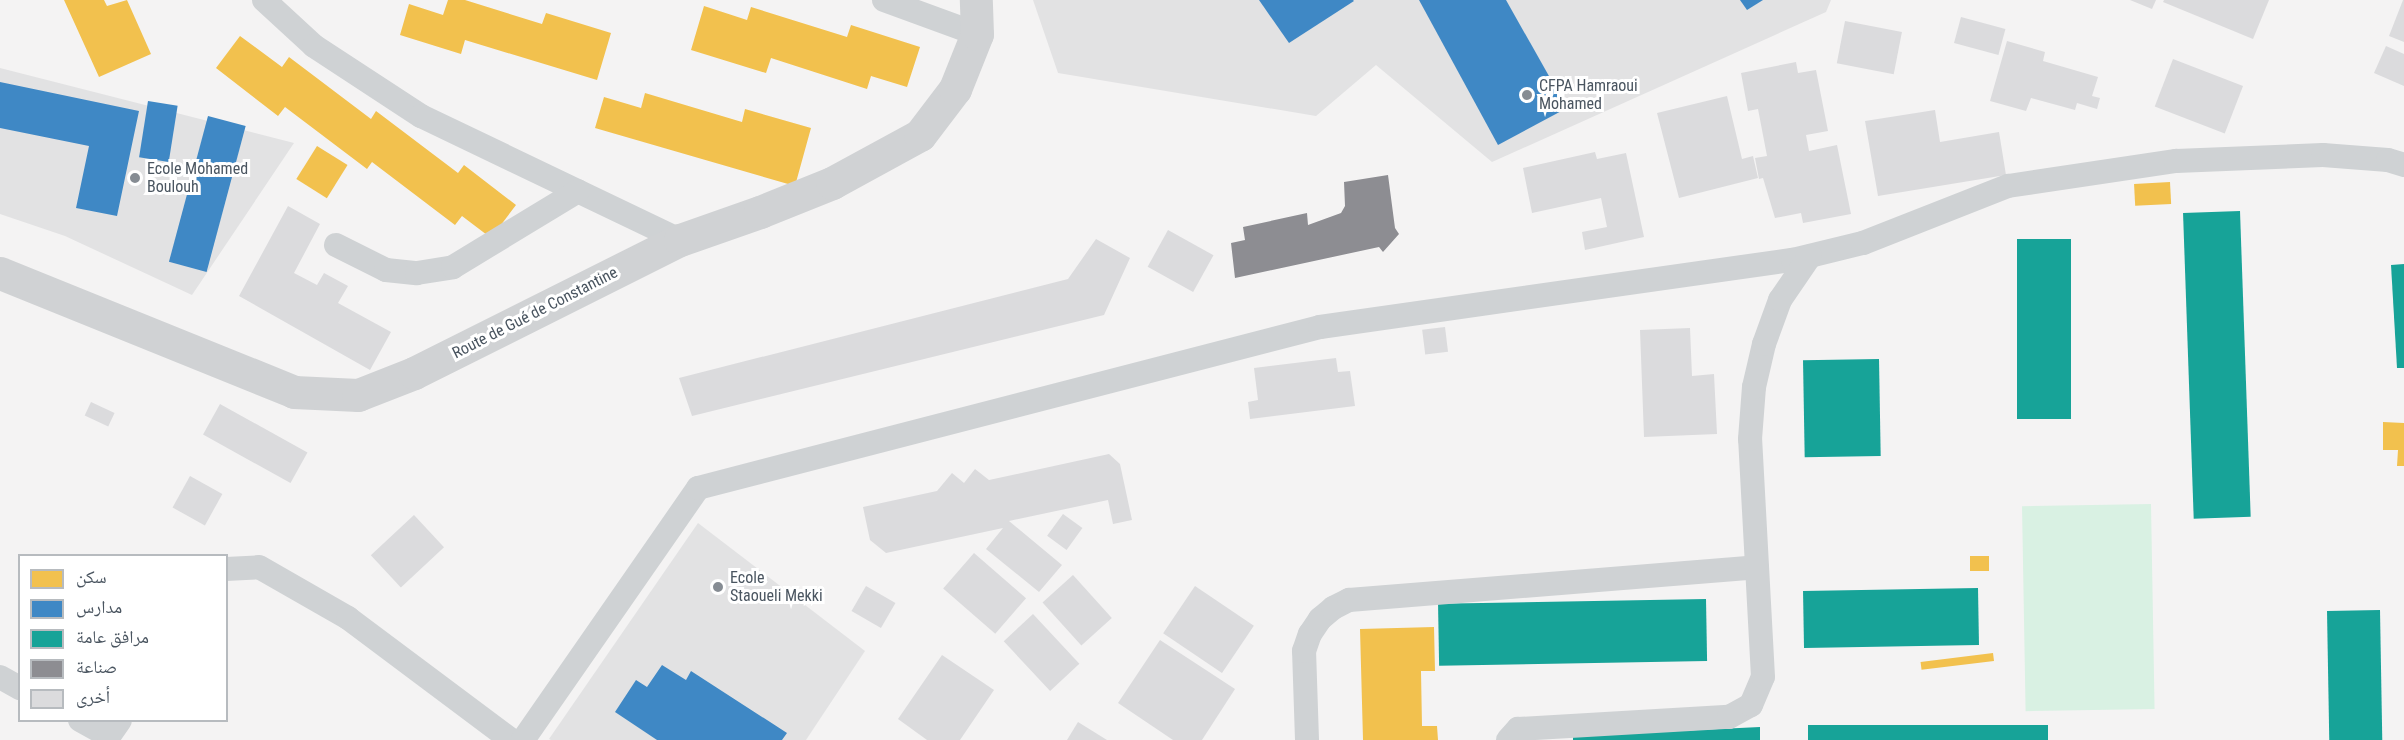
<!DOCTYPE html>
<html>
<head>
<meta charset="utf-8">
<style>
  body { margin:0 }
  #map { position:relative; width:2404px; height:740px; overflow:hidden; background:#f4f3f3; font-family:"Roboto Condensed","Noto Naskh Arabic",sans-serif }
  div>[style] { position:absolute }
  .education>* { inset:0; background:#e2e2e3 }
  .green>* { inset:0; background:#d9f1e3; transform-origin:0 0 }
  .homes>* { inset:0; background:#f2c14e; transform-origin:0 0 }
  .schools>* { inset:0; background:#3f88c5; transform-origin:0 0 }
  .public>* { inset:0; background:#17a398; transform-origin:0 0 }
  .industry>* { inset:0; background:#8d8d92 }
  .building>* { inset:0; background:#dbdbdd; transform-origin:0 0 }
  .street>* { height:24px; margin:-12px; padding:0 12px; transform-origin:12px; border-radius:12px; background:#cfd2d4 }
  .secondary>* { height:33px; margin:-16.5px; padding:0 16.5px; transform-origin:16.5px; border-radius:16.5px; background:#d0d2d4 }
  .dots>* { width:16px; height:16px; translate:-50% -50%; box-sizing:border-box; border:3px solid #fff; border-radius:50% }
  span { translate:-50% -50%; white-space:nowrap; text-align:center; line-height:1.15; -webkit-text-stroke:6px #fff; paint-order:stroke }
  .poi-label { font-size:16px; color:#4a5560 }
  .left { translate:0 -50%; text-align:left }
  .street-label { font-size:16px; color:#4a5560 }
  .legend { position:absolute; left:18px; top:554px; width:210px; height:168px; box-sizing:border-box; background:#fff; border:2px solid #b7bbbf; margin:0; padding:8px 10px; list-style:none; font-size:18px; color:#4a5560 }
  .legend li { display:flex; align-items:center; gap:12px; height:30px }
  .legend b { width:30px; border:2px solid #b7bbbf }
</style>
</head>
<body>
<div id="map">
  <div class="education">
    <i style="clip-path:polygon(1033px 0,1831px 0,1826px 12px,1492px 162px,1376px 65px,1316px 116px,1058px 73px)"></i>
    <i style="clip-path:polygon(0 68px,294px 143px,192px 295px,65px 236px,0 214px)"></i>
    <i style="clip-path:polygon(698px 523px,865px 651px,806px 740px,551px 740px,549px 739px)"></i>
  </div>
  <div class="green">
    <i style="left:2151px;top:504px;width:205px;height:129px;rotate:89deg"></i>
  </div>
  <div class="homes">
    <i style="clip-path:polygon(64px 0,104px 0,107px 6px,127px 0,151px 54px,99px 77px)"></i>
    <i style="clip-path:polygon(448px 0,465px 0,542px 24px,546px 13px,611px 33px,597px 80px,465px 40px,461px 54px,400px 35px,409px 4px,443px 15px)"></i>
    <i style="clip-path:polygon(704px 6px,747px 20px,751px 7px,847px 37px,851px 25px,920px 47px,907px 87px,871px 76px,867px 89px,771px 58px,766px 73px,691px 50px)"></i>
    <i style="clip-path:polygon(240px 36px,282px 67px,289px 57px,371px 119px,376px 111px,458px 173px,464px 165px,516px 205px,491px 238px,462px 216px,455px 225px,372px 162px,367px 169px,285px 107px,278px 116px,216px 68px)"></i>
    <i style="clip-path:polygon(645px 93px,742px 122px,745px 109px,811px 128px,795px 186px,595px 128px,604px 97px,641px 108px)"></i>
    <i style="left:317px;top:146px;width:36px;height:39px;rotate:32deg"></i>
    <i style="left:2170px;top:182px;width:22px;height:36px;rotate:87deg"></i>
    <i style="clip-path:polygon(2383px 422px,2404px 423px,2404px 466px,2397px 466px,2398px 450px,2383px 450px)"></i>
    <i style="left:1970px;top:556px;width:19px;height:15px"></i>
    <i style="clip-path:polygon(1434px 627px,1435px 671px,1421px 671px,1422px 726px,1437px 726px,1438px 740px,1363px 740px,1360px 629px)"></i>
    <i style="left:1993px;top:653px;width:8px;height:73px;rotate:83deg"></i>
  </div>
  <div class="schools">
    <i style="clip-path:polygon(1259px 0,1353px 0,1354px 1px,1289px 43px)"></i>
    <i style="clip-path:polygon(1419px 0,1506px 0,1567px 108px,1498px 145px)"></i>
    <i style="clip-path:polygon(1740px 0,1763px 0,1747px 10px)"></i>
    <i style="clip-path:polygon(0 82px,139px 111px,117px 216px,76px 208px,89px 146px,0 128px)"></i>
    <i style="left:148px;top:101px;width:30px;height:57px;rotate:9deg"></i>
    <i style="left:208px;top:116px;width:39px;height:151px;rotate:15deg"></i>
    <i style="clip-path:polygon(662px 665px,686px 680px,691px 671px,787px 733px,782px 740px,657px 740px,615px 712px,636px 680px,647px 687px)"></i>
  </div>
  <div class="public">
    <i style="left:2240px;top:211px;width:306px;height:57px;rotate:88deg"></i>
    <i style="left:2017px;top:239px;width:54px;height:180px"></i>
    <i style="clip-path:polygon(2404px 264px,2404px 368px,2397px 368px,2391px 265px)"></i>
    <i style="left:1879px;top:359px;width:97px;height:76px;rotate:89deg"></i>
    <i style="left:1978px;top:588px;width:57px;height:175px;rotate:89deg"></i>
    <i style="left:1706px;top:599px;width:62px;height:268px;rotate:89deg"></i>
    <i style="left:2380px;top:610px;width:130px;height:53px;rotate:89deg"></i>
    <i style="left:1808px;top:725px;width:240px;height:15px"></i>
    <i style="clip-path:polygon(1760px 727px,1760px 740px,1573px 740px,1573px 736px)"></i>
  </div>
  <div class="industry">
    <i style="clip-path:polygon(1388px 175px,1395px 228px,1399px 234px,1383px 252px,1379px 247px,1235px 278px,1231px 243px,1245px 240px,1243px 227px,1307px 213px,1308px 225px,1341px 213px,1345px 206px,1344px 182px)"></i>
  </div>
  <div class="building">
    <i style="clip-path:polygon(2130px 0,2156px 0,2152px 9px)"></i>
    <i style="clip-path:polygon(2164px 0,2269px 0,2253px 39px,2163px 2px)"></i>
    <i style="clip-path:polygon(2403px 0,2404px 0,2404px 42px,2389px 36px)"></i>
    <i style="left:1961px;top:17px;width:46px;height:27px;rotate:15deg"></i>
    <i style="left:1845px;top:21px;width:58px;height:43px;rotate:11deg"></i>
    <i style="clip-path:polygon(2007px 41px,2045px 52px,2043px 61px,2098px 77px,2092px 96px,2100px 98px,2097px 109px,2077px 103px,2075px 110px,2031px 98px,2026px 111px,1990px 101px)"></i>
    <i style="clip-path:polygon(2386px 46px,2404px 54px,2404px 86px,2374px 73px)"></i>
    <i style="left:2173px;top:59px;width:75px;height:51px;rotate:21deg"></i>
    <i style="clip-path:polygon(1796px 62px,1798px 73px,1816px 70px,1828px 131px,1806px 135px,1809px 151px,1837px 145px,1851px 214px,1803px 223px,1801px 213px,1775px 218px,1763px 178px,1759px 179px,1755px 158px,1767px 156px,1758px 109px,1748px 111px,1741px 73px)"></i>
    <i style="clip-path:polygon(1727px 96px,1742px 159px,1753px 156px,1758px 178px,1679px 198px,1657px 113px)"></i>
    <i style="clip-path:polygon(1935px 110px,1940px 142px,1999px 132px,2006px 175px,1878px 196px,1865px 121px)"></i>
    <i style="clip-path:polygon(1595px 152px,1597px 159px,1626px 153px,1644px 237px,1585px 250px,1582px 232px,1607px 227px,1601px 198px,1532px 213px,1523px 168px)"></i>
    <i style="clip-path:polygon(288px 206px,320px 224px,294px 273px,317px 285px,324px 273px,348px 286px,338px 303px,391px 332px,370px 370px,239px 296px)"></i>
    <i style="left:1168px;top:230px;width:52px;height:42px;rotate:29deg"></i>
    <i style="clip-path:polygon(1096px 239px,1130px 258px,1104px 315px,692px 416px,679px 378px,1068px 279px)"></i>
    <i style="left:1445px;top:327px;width:25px;height:23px;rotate:83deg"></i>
    <i style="clip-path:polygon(1690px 328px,1692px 376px,1714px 374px,1717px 434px,1644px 437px,1640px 330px)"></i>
    <i style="clip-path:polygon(1336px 358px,1338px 372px,1350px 371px,1355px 406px,1250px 419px,1248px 402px,1258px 400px,1254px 368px)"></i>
    <i style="left:91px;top:402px;width:26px;height:15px;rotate:25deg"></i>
    <i style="left:220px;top:404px;width:100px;height:35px;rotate:29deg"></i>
    <i style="clip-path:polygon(1109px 454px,1120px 464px,1132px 520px,1113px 524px,1108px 500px,1009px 521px,1062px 565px,1039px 592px,986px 549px,1003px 528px,886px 553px,870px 540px,863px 507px,937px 491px,952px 473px,964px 483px,975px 469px,989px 480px)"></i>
    <i style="left:190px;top:476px;width:37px;height:36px;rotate:29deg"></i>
    <i style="left:1063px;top:514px;width:24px;height:27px;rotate:36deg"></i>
    <i style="left:414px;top:515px;width:44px;height:59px;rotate:47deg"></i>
    <i style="left:974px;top:553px;width:69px;height:47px;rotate:41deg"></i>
    <i style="left:1073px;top:575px;width:58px;height:41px;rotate:48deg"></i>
    <i style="left:866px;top:586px;width:34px;height:29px;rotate:30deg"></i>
    <i style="left:1195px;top:586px;width:71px;height:57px;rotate:34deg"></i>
    <i style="left:1033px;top:614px;width:68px;height:40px;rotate:47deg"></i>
    <i style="clip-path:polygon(1160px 640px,1235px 689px,1202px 740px,1173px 740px,1118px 703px)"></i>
    <i style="clip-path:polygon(942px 655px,994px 690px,960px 740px,927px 740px,898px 719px)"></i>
    <i style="clip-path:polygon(1078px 722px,1107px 740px,1067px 740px)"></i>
  </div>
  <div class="street">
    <i style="left:264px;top:0;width:68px;rotate:42.6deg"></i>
    <i style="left:314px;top:46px;width:128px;rotate:33.2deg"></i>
    <i style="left:421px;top:116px;width:287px;rotate:25.6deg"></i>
    <i style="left:884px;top:0;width:99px;rotate:20.1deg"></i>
    <i style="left:336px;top:245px;width:56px;rotate:26.6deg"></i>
    <i style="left:386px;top:270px;width:31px;rotate:6deg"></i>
    <i style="left:417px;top:273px;width:36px;rotate:-9deg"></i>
    <i style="left:453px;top:267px;width:146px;rotate:-31.3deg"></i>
    <i style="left:226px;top:569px;width:33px;rotate:-3deg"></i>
    <i style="left:259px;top:567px;width:103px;rotate:29.8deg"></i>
    <i style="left:348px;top:618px;width:204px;rotate:36.8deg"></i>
    <i style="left:0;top:677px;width:23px;rotate:29deg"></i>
    <i style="left:80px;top:720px;width:33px;rotate:29deg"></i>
    <i style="left:109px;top:736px;width:19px;rotate:-55deg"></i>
    <i style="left:523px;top:740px;width:307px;rotate:-55.2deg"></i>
    <i style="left:698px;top:488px;width:642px;rotate:-14.51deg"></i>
    <i style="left:1320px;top:327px;width:478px;rotate:-8.1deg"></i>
    <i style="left:1793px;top:260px;width:72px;rotate:-13.7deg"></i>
    <i style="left:1863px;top:243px;width:156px;rotate:-21.5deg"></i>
    <i style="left:2008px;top:186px;width:170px;rotate:-8.5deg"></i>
    <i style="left:2176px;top:161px;width:147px;rotate:-2.3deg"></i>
    <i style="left:2323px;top:155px;width:65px;rotate:4.4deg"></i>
    <i style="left:2388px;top:160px;width:17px;rotate:17deg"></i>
    <i style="left:1307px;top:740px;width:89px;rotate:-91.9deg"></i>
    <i style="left:1304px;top:651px;width:18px;rotate:-71deg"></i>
    <i style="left:1310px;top:634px;width:18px;rotate:-56deg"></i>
    <i style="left:1320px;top:619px;width:17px;rotate:-40deg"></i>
    <i style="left:1333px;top:608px;width:18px;rotate:-27deg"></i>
    <i style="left:1349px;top:600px;width:409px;rotate:-4.6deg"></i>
    <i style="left:1508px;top:740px;width:15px;rotate:-48deg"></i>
    <i style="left:1518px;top:729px;width:211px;rotate:-3.3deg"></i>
    <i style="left:1729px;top:717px;width:25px;rotate:-29deg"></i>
    <i style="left:1751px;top:705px;width:30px;rotate:-67deg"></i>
    <i style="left:1763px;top:677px;width:238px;rotate:-93.1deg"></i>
    <i style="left:1750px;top:439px;width:52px;rotate:-85.6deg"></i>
    <i style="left:1754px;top:387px;width:44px;rotate:-76.9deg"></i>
    <i style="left:1764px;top:344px;width:47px;rotate:-70deg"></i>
    <i style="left:1780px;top:300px;width:53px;rotate:-55.7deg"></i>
  </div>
  <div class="secondary">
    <i style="left:0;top:273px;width:317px;rotate:22deg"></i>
    <i style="left:294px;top:392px;width:64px;rotate:2.7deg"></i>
    <i style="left:358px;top:395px;width:60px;rotate:-21.4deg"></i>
    <i style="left:414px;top:373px;width:297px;rotate:-26.6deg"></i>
    <i style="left:680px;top:240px;width:85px;rotate:-19.3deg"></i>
    <i style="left:760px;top:212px;width:78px;rotate:-21.9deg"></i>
    <i style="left:832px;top:183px;width:100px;rotate:-28.6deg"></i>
    <i style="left:920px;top:135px;width:58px;rotate:-52.7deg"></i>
    <i style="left:955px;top:89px;width:59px;rotate:-68.2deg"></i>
    <i style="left:977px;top:34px;width:34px;rotate:-92deg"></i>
  </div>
  <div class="dots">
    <i style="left:1527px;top:95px;background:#868c93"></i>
    <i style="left:135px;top:178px;background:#868c93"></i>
    <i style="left:718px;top:587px;background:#868c93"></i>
  </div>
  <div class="poi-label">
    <span class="left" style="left:1539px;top:95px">CFPA Hamraoui<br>Mohamed</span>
    <span class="left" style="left:147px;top:178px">Ecole Mohamed<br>Boulouh</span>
    <span class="left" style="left:730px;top:587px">Ecole<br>Staoueli Mekki</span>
  </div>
  <div class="street-label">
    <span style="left:535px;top:313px;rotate:-27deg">Route de Gué de Constantine</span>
  </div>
  <ul class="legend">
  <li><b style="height:16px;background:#f2c14e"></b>سكن</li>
  <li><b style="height:16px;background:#3f88c5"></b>مدارس</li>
  <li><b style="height:16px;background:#17a398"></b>مرافق عامة</li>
  <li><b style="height:16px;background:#8d8d92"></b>صناعة</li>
  <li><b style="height:16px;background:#dbdbdd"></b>أخرى</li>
  </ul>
</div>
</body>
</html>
